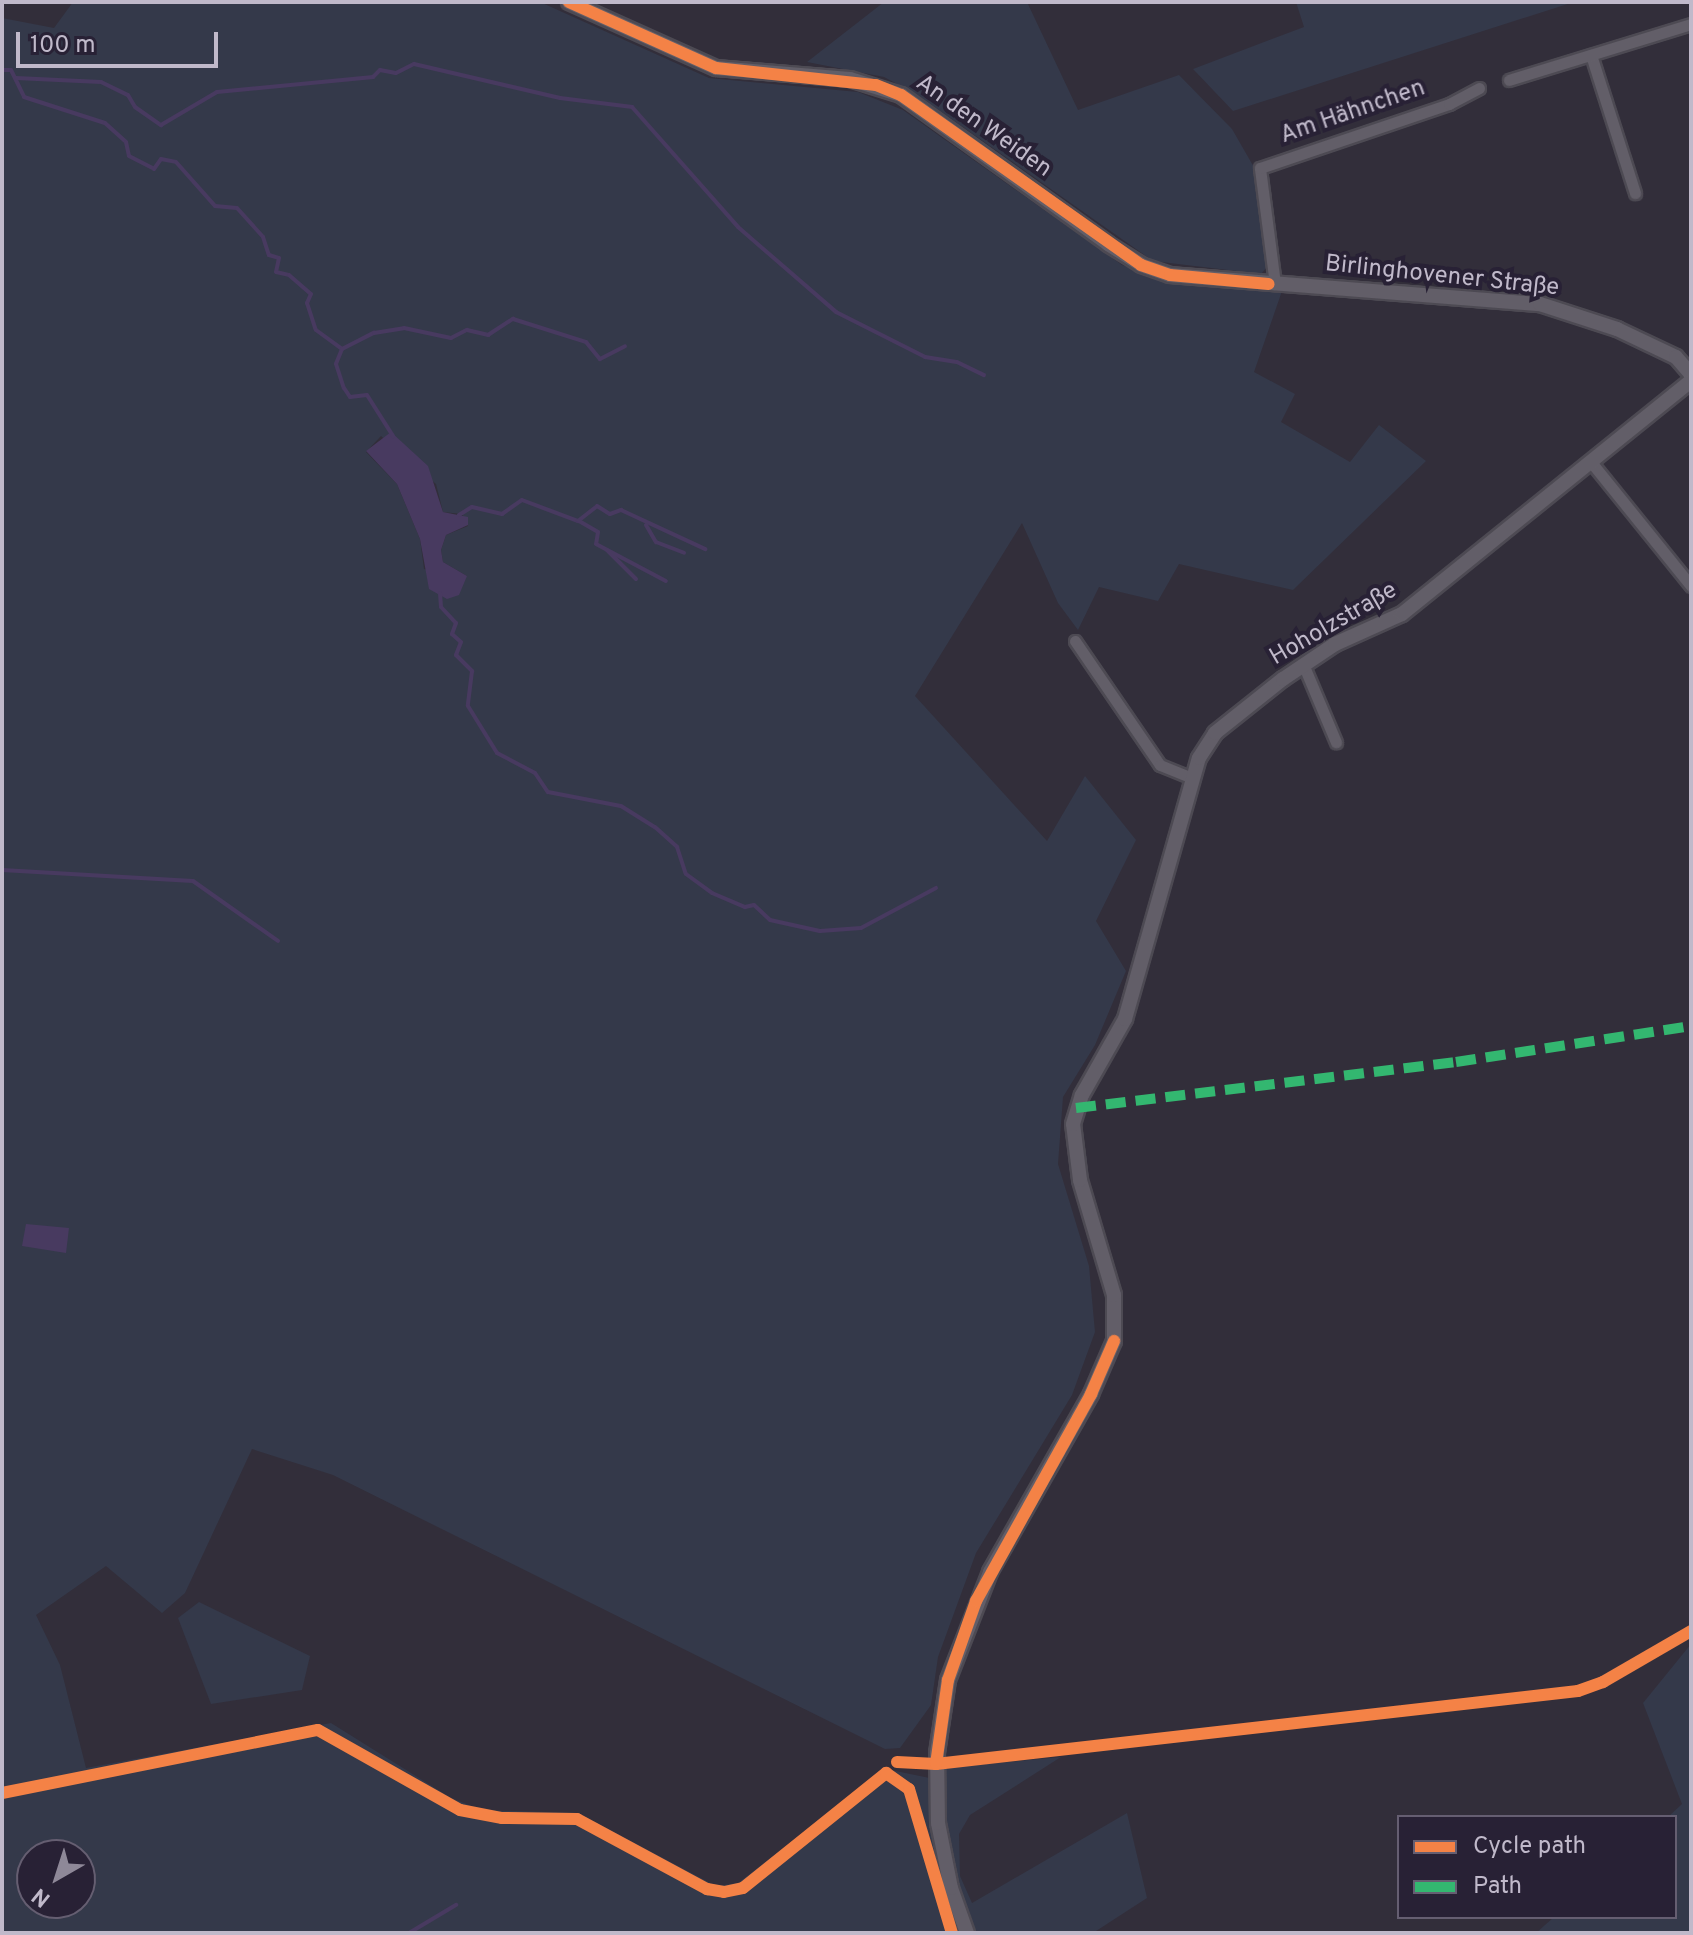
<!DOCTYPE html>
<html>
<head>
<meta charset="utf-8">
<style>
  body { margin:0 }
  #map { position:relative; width:1693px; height:1935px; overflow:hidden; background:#322e3a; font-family:Overpass,sans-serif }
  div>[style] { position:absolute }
  .green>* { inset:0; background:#34394a }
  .water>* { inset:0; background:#483a60 }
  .stream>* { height:4px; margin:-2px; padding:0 2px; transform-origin:2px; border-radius:2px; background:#483a60 }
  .roads { filter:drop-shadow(2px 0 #4d4a53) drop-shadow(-2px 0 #4d4a53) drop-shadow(0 2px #4d4a53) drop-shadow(0 -2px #4d4a53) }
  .minor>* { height:11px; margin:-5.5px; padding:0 5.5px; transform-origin:5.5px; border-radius:5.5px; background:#625e68 }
  .tertiary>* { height:14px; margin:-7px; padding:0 7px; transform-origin:7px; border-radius:7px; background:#625e68 }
  .quiet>* { height:10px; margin-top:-5px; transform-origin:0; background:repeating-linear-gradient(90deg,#33b770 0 20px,transparent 0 30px) }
  .cycleway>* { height:12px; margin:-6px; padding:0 6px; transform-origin:6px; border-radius:6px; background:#f48246 }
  span { translate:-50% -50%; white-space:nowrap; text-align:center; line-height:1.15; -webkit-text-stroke:8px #282135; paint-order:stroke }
  .street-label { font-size:24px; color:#c0b9ca }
  .frame { position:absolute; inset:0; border:4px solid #c0b9ca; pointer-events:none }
  .legend { position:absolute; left:1397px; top:1815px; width:280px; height:104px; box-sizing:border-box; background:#282135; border:2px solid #655e71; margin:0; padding:10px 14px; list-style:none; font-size:24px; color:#c0b9ca }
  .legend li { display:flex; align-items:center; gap:16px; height:40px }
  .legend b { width:40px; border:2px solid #655e71 }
  .north { position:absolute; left:16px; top:1839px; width:80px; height:80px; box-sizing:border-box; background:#282135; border:2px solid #655e71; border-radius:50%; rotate:219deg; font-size:22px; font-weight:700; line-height:32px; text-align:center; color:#c0b9ca }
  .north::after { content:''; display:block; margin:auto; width:28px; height:36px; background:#8e8898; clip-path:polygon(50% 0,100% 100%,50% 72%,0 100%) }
  .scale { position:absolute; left:16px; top:32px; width:202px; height:36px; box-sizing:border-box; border:4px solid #c0b9ca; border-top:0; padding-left:10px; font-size:24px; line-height:28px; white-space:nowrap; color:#c0b9ca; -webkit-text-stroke:6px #282135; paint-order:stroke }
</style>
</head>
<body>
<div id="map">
  <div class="green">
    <i style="clip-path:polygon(evenodd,73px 2px,540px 2px,709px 78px,858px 92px,903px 110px,1122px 265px,1168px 282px,1282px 291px,1254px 372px,1295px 394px,1281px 422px,1350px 462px,1379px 425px,1426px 461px,1293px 590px,1179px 564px,1158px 601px,1099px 587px,1078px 630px,1058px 603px,1022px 523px,915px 696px,1047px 841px,1085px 776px,1136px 840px,1096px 921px,1126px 971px,1095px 1045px,1063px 1097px,1058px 1164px,1089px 1266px,1095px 1332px,1072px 1395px,976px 1553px,938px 1657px,931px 1705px,900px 1748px,885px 1749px,333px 1475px,252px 1449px,185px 1593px,162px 1613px,106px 1566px,36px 1615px,60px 1665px,86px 1768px,331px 1723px,451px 1798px,482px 1810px,578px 1813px,716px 1886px,738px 1883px,886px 1769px,944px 1781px,945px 1768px,1061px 1757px,970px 1815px,959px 1834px,960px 1876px,972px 1903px,1127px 1813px,1147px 1898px,1093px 1933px,2px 1933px,2px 18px,54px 28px,73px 2px,381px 436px,436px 484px,443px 512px,462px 514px,468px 526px,446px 535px,441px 550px,443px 562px,467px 576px,424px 569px,420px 539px,397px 484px,366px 452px,381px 436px,73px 2px,32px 1855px,80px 1855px,80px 1903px,32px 1903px,32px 1855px)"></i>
    <i style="clip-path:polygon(884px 2px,1027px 2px,1078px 110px,1179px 75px,1232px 129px,1255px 169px,1268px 266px,1261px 274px,1153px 261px,916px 94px,884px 77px,807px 62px)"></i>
    <i style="clip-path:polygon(1296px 2px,1574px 2px,1233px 111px,1193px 69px,1304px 27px)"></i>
    <i style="clip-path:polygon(199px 1602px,310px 1656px,302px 1690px,211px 1704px,178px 1618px)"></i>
    <i style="clip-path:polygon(1691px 1644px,1691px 1933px,1536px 1933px,1554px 1917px,1675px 1917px,1675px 1817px,1668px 1817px,1682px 1804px,1643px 1703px)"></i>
  </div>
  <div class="water">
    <i style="clip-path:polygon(391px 432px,428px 466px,443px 512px,468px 517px,468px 525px,446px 535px,441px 550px,443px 562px,467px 576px,459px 595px,447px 599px,429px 589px,420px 539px,397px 484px,366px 451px)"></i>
    <i style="clip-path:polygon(26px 1224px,69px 1228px,66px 1253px,22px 1246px)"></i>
  </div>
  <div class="stream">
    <i style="left:2px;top:70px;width:9px"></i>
    <i style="left:11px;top:70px;width:30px;rotate:64deg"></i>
    <i style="left:24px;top:97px;width:85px;rotate:17.8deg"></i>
    <i style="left:105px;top:123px;width:28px;rotate:42deg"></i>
    <i style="left:126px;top:142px;width:14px;rotate:78deg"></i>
    <i style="left:129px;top:156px;width:28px;rotate:27deg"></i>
    <i style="left:154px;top:169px;width:12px;rotate:-55deg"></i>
    <i style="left:161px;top:159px;width:15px;rotate:11deg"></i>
    <i style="left:176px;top:162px;width:59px;rotate:48.4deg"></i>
    <i style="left:215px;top:206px;width:22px;rotate:5deg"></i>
    <i style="left:237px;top:208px;width:39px;rotate:48deg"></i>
    <i style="left:263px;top:237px;width:19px;rotate:72deg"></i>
    <i style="left:269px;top:255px;width:10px;rotate:17deg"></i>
    <i style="left:279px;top:258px;width:14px;rotate:102deg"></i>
    <i style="left:276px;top:272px;width:13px;rotate:13deg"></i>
    <i style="left:289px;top:275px;width:29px;rotate:41deg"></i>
    <i style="left:311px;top:294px;width:10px;rotate:114deg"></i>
    <i style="left:307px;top:303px;width:28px;rotate:72deg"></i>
    <i style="left:316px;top:330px;width:32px;rotate:36deg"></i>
    <i style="left:342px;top:349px;width:16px;rotate:112deg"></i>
    <i style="left:336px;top:364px;width:25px;rotate:72deg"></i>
    <i style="left:344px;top:388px;width:11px;rotate:56deg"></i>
    <i style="left:350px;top:397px;width:17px;rotate:-7deg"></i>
    <i style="left:367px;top:395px;width:49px;rotate:57.6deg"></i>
    <i style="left:16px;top:78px;width:85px;rotate:2.7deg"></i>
    <i style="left:101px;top:82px;width:30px;rotate:26deg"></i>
    <i style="left:128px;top:95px;width:14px;rotate:60deg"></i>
    <i style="left:135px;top:107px;width:32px;rotate:35deg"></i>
    <i style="left:161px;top:125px;width:65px;rotate:-30.5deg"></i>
    <i style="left:217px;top:92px;width:157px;rotate:-5.5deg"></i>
    <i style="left:373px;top:77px;width:10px;rotate:-45deg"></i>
    <i style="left:380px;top:70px;width:16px;rotate:11deg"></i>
    <i style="left:396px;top:73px;width:20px;rotate:-27deg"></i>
    <i style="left:414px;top:64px;width:150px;rotate:13.1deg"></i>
    <i style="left:560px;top:98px;width:73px;rotate:7.1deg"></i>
    <i style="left:632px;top:107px;width:160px;rotate:48.5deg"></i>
    <i style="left:738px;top:227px;width:130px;rotate:40.9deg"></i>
    <i style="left:836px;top:312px;width:100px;rotate:26.8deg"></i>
    <i style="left:925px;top:357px;width:32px;rotate:9deg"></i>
    <i style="left:957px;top:362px;width:30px;rotate:26deg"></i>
    <i style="left:342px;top:349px;width:36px;rotate:-27deg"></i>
    <i style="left:374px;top:333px;width:30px;rotate:-9deg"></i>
    <i style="left:404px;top:328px;width:48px;rotate:12deg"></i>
    <i style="left:451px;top:338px;width:18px;rotate:-27deg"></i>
    <i style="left:467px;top:330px;width:22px;rotate:13deg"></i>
    <i style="left:488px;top:335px;width:30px;rotate:-33deg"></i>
    <i style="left:513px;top:319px;width:77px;rotate:17.5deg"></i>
    <i style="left:586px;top:342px;width:22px;rotate:51deg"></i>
    <i style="left:600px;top:359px;width:28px;rotate:-27deg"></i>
    <i style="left:459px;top:515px;width:15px;rotate:-32deg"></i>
    <i style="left:472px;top:507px;width:31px;rotate:13deg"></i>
    <i style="left:502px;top:514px;width:24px;rotate:-35deg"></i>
    <i style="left:522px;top:500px;width:60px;rotate:20.6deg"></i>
    <i style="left:578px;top:521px;width:24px;rotate:-38deg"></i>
    <i style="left:597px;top:506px;width:15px;rotate:32deg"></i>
    <i style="left:610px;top:514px;width:12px;rotate:-20deg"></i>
    <i style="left:621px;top:510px;width:93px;rotate:24.9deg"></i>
    <i style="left:579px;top:521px;width:22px;rotate:30deg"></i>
    <i style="left:598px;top:532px;width:12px;rotate:99deg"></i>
    <i style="left:596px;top:544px;width:79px;rotate:27.9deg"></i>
    <i style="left:646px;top:525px;width:20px;rotate:60deg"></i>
    <i style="left:656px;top:542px;width:30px;rotate:21deg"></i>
    <i style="left:607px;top:550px;width:41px;rotate:45deg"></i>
    <i style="left:440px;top:593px;width:14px;rotate:86deg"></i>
    <i style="left:441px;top:607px;width:22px;rotate:47deg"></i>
    <i style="left:456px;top:623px;width:12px;rotate:110deg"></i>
    <i style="left:452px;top:634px;width:12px;rotate:42deg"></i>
    <i style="left:461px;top:642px;width:14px;rotate:111deg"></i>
    <i style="left:456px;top:655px;width:23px;rotate:45deg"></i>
    <i style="left:472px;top:671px;width:35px;rotate:97deg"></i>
    <i style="left:468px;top:706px;width:55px;rotate:58.3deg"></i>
    <i style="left:497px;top:753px;width:43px;rotate:27.8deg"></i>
    <i style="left:535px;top:773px;width:23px;rotate:56deg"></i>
    <i style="left:548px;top:792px;width:74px;rotate:10.9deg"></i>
    <i style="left:621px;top:806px;width:40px;rotate:32deg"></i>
    <i style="left:655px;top:827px;width:30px;rotate:42deg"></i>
    <i style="left:677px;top:847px;width:28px;rotate:72deg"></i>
    <i style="left:686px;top:874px;width:32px;rotate:36deg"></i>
    <i style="left:712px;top:893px;width:36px;rotate:23deg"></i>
    <i style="left:745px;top:907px;width:9px;rotate:-13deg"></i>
    <i style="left:754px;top:905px;width:22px;rotate:43deg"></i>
    <i style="left:770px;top:920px;width:51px;rotate:12.4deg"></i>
    <i style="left:820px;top:931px;width:41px;rotate:-4.2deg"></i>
    <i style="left:861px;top:928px;width:85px;rotate:-28.1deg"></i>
    <i style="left:2px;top:870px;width:191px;rotate:3.3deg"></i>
    <i style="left:193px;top:881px;width:104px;rotate:35.2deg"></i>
    <i style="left:409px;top:1933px;width:55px;rotate:-30.8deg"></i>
  </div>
  <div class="roads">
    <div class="minor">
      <i style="left:1591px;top:55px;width:145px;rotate:72.3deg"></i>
      <i style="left:1509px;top:80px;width:190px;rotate:-17.1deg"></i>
      <i style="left:1275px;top:284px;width:117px;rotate:-97.4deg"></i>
      <i style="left:1260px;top:168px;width:200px;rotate:-18.7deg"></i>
      <i style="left:1449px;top:104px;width:34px;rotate:-28deg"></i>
      <i style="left:1591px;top:462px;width:159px;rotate:51.1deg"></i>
      <i style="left:1075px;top:641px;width:150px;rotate:55.6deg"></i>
      <i style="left:1160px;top:765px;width:32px;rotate:22deg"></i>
      <i style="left:1303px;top:664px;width:85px;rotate:67.1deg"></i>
    </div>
    <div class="tertiary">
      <i style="left:569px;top:2px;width:161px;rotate:24.2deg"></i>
      <i style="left:716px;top:68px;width:134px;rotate:4.7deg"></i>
      <i style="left:850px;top:79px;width:53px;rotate:17.4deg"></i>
      <i style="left:901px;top:95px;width:255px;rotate:35.7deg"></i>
      <i style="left:1108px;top:244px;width:39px;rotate:32deg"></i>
      <i style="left:1141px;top:265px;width:31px;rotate:19deg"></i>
      <i style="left:1170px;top:275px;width:371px;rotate:4.5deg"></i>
      <i style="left:1540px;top:304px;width:81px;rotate:18deg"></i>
      <i style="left:1617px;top:329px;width:65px;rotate:25.4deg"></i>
      <i style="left:1676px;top:357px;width:23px;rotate:49deg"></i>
      <i style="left:967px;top:1933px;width:48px;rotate:-109.6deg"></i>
      <i style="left:951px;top:1888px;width:66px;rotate:-101.3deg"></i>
      <i style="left:938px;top:1823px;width:70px;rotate:-90.8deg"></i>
      <i style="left:937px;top:1753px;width:74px;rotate:-81.4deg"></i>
      <i style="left:948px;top:1680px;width:116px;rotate:-68.7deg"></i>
      <i style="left:990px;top:1572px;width:205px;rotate:-60.4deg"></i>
      <i style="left:1091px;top:1394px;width:58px;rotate:-66.5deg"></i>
      <i style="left:1114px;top:1341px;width:46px;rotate:-90deg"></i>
      <i style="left:1114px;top:1295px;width:120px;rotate:-106.5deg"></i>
      <i style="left:1080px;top:1180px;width:56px;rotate:-97.1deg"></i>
      <i style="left:1073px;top:1124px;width:30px;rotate:-73deg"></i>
      <i style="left:1082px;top:1095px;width:87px;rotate:-60.5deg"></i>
      <i style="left:1125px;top:1019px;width:271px;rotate:-74.2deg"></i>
      <i style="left:1199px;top:758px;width:30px;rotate:-57deg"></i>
      <i style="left:1215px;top:733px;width:87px;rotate:-38.5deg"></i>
      <i style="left:1283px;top:679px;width:63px;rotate:-33.9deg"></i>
      <i style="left:1335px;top:644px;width:73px;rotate:-24.1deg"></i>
      <i style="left:1402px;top:614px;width:371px;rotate:-38.9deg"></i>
    </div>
  </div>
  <div class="quiet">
    <i style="left:1076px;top:1108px;width:383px;rotate:-6.9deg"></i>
    <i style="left:1456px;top:1062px;width:238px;rotate:-8.7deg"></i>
  </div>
  <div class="cycleway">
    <i style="left:569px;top:2px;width:161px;rotate:24.2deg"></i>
    <i style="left:716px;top:68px;width:161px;rotate:6.1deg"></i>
    <i style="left:876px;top:85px;width:27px;rotate:22deg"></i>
    <i style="left:901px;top:95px;width:294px;rotate:35.3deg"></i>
    <i style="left:1141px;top:265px;width:31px;rotate:19deg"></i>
    <i style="left:1170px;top:275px;width:99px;rotate:5.2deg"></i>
    <i style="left:897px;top:1762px;width:39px;rotate:3deg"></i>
    <i style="left:936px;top:1764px;width:646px;rotate:-6.49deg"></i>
    <i style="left:1578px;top:1691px;width:27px;rotate:-20deg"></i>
    <i style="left:1603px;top:1682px;width:102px;rotate:-30.1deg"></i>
    <i style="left:936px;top:1764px;width:85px;rotate:-81.9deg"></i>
    <i style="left:948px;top:1680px;width:84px;rotate:-70.5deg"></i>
    <i style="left:976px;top:1601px;width:237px;rotate:-60.9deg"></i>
    <i style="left:1091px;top:1394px;width:58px;rotate:-66.5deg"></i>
    <i style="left:2px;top:1793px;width:322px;rotate:-11.3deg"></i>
    <i style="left:318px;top:1730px;width:163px;rotate:29.4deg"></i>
    <i style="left:460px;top:1810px;width:43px;rotate:10.8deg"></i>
    <i style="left:502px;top:1818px;width:75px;rotate:0.8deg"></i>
    <i style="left:577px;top:1819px;width:148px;rotate:28.3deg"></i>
    <i style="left:707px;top:1889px;width:17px;rotate:10deg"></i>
    <i style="left:724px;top:1892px;width:19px;rotate:-12deg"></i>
    <i style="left:743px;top:1888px;width:184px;rotate:-38.8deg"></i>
    <i style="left:886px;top:1773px;width:28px;rotate:35deg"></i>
    <i style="left:909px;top:1789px;width:150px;rotate:73.4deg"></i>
  </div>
  <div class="street-label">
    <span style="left:1353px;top:113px;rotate:-19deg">Am Hähnchen</span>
    <span style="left:983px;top:127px;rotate:35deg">An den Weiden</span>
    <span style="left:1442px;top:277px;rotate:6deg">Birlinghovener Straße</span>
    <span style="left:1334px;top:625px;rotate:-30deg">Hoholzstraße</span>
  </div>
  <div class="frame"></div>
  <ul class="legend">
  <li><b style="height:10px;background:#f48246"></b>Cycle path</li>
  <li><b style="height:10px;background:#33b770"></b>Path</li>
  </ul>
  <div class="north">N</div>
  <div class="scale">100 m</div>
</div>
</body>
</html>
